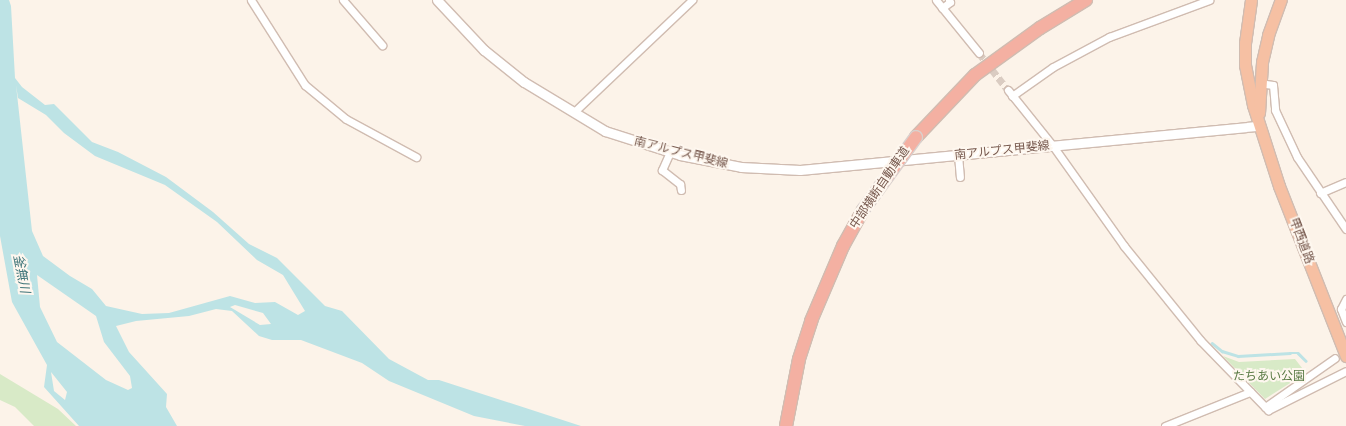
<!DOCTYPE html>
<html>
<head>
<meta charset="utf-8">
<style>
  body { margin:0 }
  #map { position:relative; width:1346px; height:426px; overflow:hidden; background:#fcf3e9; font-family:"Asap Condensed","Noto Sans JP",sans-serif }
  div>[style] { position:absolute }
  .green>* { inset:0; background:#d8eac7 }
  .water>* { inset:0; background:#bde3e5 }
  .stream>* { height:2.5px; margin:-1.25px; padding:0 1.25px; transform-origin:1.25px; border-radius:1.25px; background:#bde3e5 }
  .minor-tunnel>* { height:7px; margin-top:-3.5px; transform-origin:0; background:repeating-linear-gradient(90deg,#daccc2 0 7px,transparent 0 10.5px) }
  .roads { filter:drop-shadow(1px 0 #d0bcb1) drop-shadow(-1px 0 #d0bcb1) drop-shadow(0 1px #d0bcb1) drop-shadow(0 -1px #d0bcb1) }
  .minor>* { height:7px; margin:-3.5px; padding:0 3.5px; transform-origin:3.5px; border-radius:3.5px; background:#fff }
  .secondary>* { height:9px; margin:-4.5px; padding:0 4.5px; transform-origin:4.5px; border-radius:4.5px; background:#fff }
  .trunk>* { height:11px; margin:-5.5px; padding:0 5.5px; transform-origin:5.5px; border-radius:5.5px; background:#f6c0a3 }
  .motorway>* { height:12px; margin:-6px; padding:0 6px; transform-origin:6px; border-radius:6px; background:#f4b0a2 }
  .bridges { filter:drop-shadow(1px 0 #d9d0cd) drop-shadow(-1px 0 #d9d0cd) drop-shadow(0 1px #d9d0cd) drop-shadow(0 -1px #d9d0cd) }
  .motorway-bridge>* { height:12px; margin:-6px; padding:0 6px; transform-origin:6px; border-radius:6px; background:#f4b0a2 }
  span { translate:-50% -50%; white-space:nowrap; text-align:center; line-height:1.15; -webkit-text-stroke:4px #fef7ef; paint-order:stroke }
  .street-label { font-size:12px; color:#76584d }
  .park-label { font-size:12px; color:#5a7b45 }
  .water-label { font-size:13px; color:#40767a; font-style:italic }
</style>
</head>
<body>
<div id="map">
  <div class="green">
    <i style="clip-path:polygon(1223px 356px,1239px 362px,1295px 359px,1306px 373px,1265px 399px)"></i>
    <i style="clip-path:polygon(0 374px,58px 409px,76px 426px,34px 426px,15px 407px,0 400px)"></i>
  </div>
  <div class="water">
    <i style="clip-path:polygon(evenodd,0 0,9px 0,11px 6px,15px 78px,22px 87px,45px 105px,54px 104px,92px 142px,118px 152px,166px 177px,213px 212px,249px 244px,277px 258px,325px 306px,342px 311px,389px 359px,428px 380px,439px 380px,581px 426px,525px 426px,474px 416px,389px 381px,362px 363px,301px 340px,272px 340px,259px 336px,232px 311px,216px 309px,189px 316px,136px 321px,116px 326px,129px 352px,167px 394px,166px 407px,177px 426px,79px 426px,44px 387px,47px 365px,12px 302px,0 236px,0 0,16px 85px,18px 98px,46px 115px,64px 133px,95px 156px,165px 185px,217px 222px,257px 260px,283px 275px,305px 311px,298px 315px,275px 302px,255px 303px,230px 296px,169px 313px,142px 314px,106px 306px,92px 289px,70px 276px,43px 256px,32px 231px,16px 85px,0 0,37px 275px,96px 316px,104px 342px,130px 376px,132px 388px,128px 390px,106px 380px,57px 342px,40px 307px,37px 275px,0 0,235px 305px,263px 313px,271px 324px,260px 325px,230px 307px,235px 305px,0 0,51px 372px,67px 392px,65px 400px,54px 391px,51px 372px)"></i>
  </div>
  <div class="stream">
    <i style="left:1212px;top:343px;width:13px;rotate:39deg"></i>
    <i style="left:1222px;top:351px;width:17px;rotate:17deg"></i>
    <i style="left:1238px;top:356px;width:52px;rotate:-3.3deg"></i>
    <i style="left:1290px;top:353px;width:8px"></i>
    <i style="left:1298px;top:353px;width:11px;rotate:45deg"></i>
  </div>
  <div class="minor-tunnel">
    <i style="left:979px;top:53px;width:47px;rotate:51.9deg"></i>
  </div>
  <div class="roads">
    <div class="minor">
      <i style="left:251px;top:0;width:101px;rotate:57.6deg"></i>
      <i style="left:305px;top:85px;width:53px;rotate:39.7deg"></i>
      <i style="left:346px;top:119px;width:80px;rotate:28.5deg"></i>
      <i style="left:343px;top:0;width:60px;rotate:49.1deg"></i>
      <i style="left:936px;top:0;width:68px;rotate:50.9deg"></i>
      <i style="left:942px;top:8px;width:10px;rotate:-37deg"></i>
      <i style="left:950px;top:2px;width:2px;rotate:-117deg"></i>
      <i style="left:1259px;top:83px;width:14px;rotate:8deg"></i>
      <i style="left:1273px;top:85px;width:25px;rotate:85deg"></i>
      <i style="left:1275px;top:110px;width:52px;rotate:64.9deg"></i>
      <i style="left:1297px;top:157px;width:87px;rotate:55.8deg"></i>
      <i style="left:1008px;top:90px;width:72px;rotate:51.2deg"></i>
      <i style="left:1053px;top:146px;width:123px;rotate:54.6deg"></i>
      <i style="left:1124px;top:246px;width:121px;rotate:51deg"></i>
      <i style="left:1200px;top:340px;width:98px;rotate:45.8deg"></i>
      <i style="left:1268px;top:410px;width:87px;rotate:-26.6deg"></i>
      <i style="left:1012px;top:96px;width:50px;rotate:-35.3deg"></i>
      <i style="left:1053px;top:67px;width:64px;rotate:-28.2deg"></i>
      <i style="left:1109px;top:37px;width:107px;rotate:-20.3deg"></i>
      <i style="left:574px;top:112px;width:163px;rotate:-43.5deg"></i>
      <i style="left:670px;top:152px;width:20px;rotate:114deg"></i>
      <i style="left:662px;top:170px;width:23px;rotate:38deg"></i>
      <i style="left:680px;top:184px;width:6px;rotate:81deg"></i>
      <i style="left:958px;top:155px;width:22px;rotate:85deg"></i>
      <i style="left:1320px;top:193px;width:28px;rotate:-23deg"></i>
      <i style="left:1346px;top:299px;width:11px;rotate:117deg"></i>
      <i style="left:1341px;top:309px;width:14px;rotate:69deg"></i>
      <i style="left:1265px;top:407px;width:85px;rotate:-35deg"></i>
      <i style="left:1165px;top:426px;width:92px;rotate:-21.8deg"></i>
    </div>
    <div class="secondary">
      <i style="left:437px;top:0;width:69px;rotate:46.8deg"></i>
      <i style="left:484px;top:50px;width:51px;rotate:38.7deg"></i>
      <i style="left:524px;top:82px;width:95px;rotate:31.2deg"></i>
      <i style="left:605px;top:131px;width:79px;rotate:17.7deg"></i>
      <i style="left:680px;top:155px;width:62px;rotate:11.1deg"></i>
      <i style="left:741px;top:167px;width:59px;rotate:2.9deg"></i>
      <i style="left:800px;top:170px;width:461px;rotate:-5.5deg"></i>
    </div>
    <div class="trunk">
      <i style="left:1251px;top:0;width:43px;rotate:97.9deg"></i>
      <i style="left:1245px;top:43px;width:22px;rotate:90deg"></i>
      <i style="left:1245px;top:65px;width:41px;rotate:78.7deg"></i>
      <i style="left:1253px;top:105px;width:85px;rotate:72.2deg"></i>
      <i style="left:1279px;top:186px;width:183px;rotate:68.5deg"></i>
      <i style="left:1259px;top:113px;width:51px;rotate:-86.6deg"></i>
      <i style="left:1262px;top:62px;width:28px;rotate:-77deg"></i>
      <i style="left:1268px;top:35px;width:37px;rotate:-70deg"></i>
    </div>
    <div class="motorway">
      <i style="left:916px;top:137px;width:86px;rotate:-46.4deg"></i>
      <i style="left:975px;top:75px;width:80px;rotate:-35.9deg"></i>
      <i style="left:1040px;top:28px;width:54px;rotate:-31.3deg"></i>
      <i style="left:786px;top:426px;width:68px;rotate:-79deg"></i>
      <i style="left:799px;top:359px;width:40px;rotate:-72deg"></i>
      <i style="left:811px;top:321px;width:82px;rotate:-66.9deg"></i>
      <i style="left:843px;top:246px;width:41px;rotate:-60.9deg"></i>
    </div>
  </div>
  <div class="bridges">
    <div class="motorway-bridge">
      <i style="left:863px;top:210px;width:90px;rotate:-54deg"></i>
    </div>
  </div>
  <div class="street-label">
    <span style="left:1002px;top:151px;rotate:-6deg">南アルプス甲斐線</span>
    <span style="left:681px;top:153px;rotate:14deg">南アルプス甲斐線</span>
    <span style="left:880px;top:188px;rotate:-56deg">中部横断自動車道</span>
    <span style="left:1301px;top:241px;rotate:69deg">甲西道路</span>
  </div>
  <div class="park-label">
    <span style="left:1269px;top:377px">たちあい公園</span>
  </div>
  <div class="water-label">
    <span style="left:21px;top:274px;rotate:79deg">釜無川</span>
  </div>
</div>
</body>
</html>
